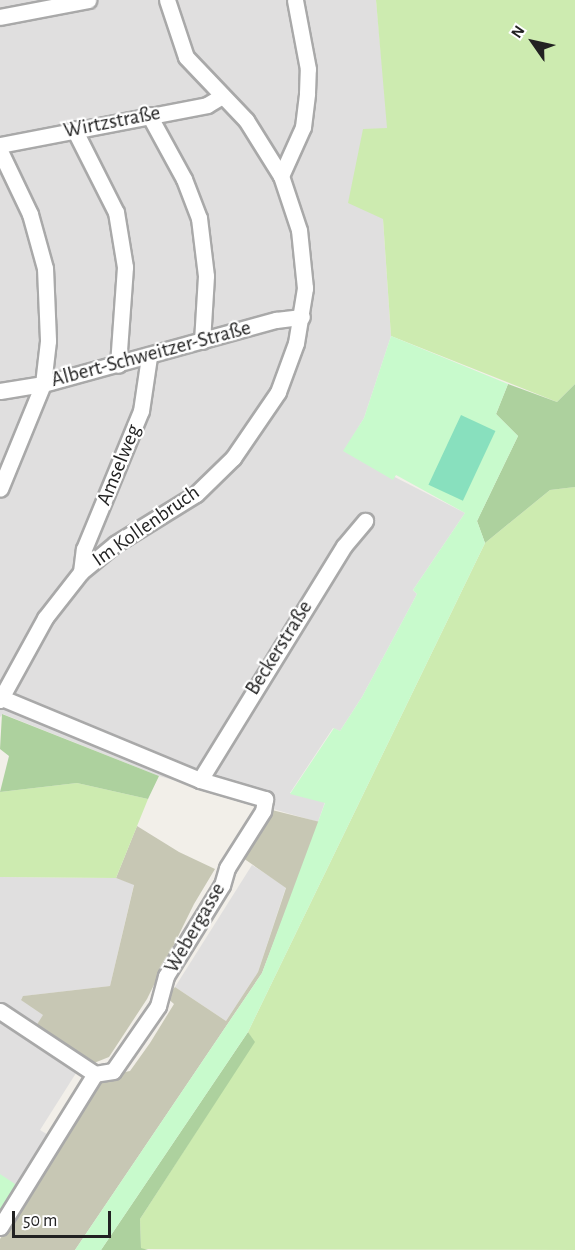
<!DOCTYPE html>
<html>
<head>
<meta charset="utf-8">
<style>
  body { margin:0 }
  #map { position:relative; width:575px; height:1250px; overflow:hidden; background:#f2efe9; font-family:"Alegreya Sans",sans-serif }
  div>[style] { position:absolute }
  .residential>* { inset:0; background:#e0dfdf }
  .construction>* { inset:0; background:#c7c7b4 }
  .grass>* { inset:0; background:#cdebb0 }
  .forest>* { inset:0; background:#add19e }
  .park>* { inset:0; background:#c8facc }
  .pitch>* { inset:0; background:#88e0be; transform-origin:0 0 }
  .roads { filter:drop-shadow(2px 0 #a9a9a9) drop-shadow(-2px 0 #a9a9a9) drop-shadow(0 2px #a9a9a9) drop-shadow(0 -2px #a9a9a9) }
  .street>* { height:15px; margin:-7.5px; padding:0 7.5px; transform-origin:7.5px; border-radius:7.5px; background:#fff }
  span { translate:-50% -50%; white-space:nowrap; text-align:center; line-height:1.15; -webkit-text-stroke:4.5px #fff; paint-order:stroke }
  .street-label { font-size:21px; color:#222 }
  .north { position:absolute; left:503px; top:12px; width:60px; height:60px; -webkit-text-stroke:4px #fff; paint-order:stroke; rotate:304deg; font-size:16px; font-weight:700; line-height:24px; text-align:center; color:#222 }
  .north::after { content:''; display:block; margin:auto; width:21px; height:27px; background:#222; clip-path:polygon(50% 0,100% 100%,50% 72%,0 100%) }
  .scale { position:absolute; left:12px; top:1211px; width:99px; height:27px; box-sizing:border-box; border:3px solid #222; border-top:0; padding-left:8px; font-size:18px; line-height:21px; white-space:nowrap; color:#222; -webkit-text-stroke:4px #fff; paint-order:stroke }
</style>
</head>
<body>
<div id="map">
  <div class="residential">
    <i style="clip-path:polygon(0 0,376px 0,388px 128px,383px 219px,391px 336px,364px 418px,344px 451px,465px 513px,413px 590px,417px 594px,362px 697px,340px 731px,333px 728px,290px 793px,325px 802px,318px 822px,159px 776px,3px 714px,0 717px)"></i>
    <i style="clip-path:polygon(252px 865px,286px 887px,258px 972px,226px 1021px,175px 987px)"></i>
    <i style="clip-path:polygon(0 877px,116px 878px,134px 884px,110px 986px,24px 996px,21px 999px,44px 1015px,36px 1026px,73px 1050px,66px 1062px,78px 1070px,40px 1130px,50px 1136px,0 1215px)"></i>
  </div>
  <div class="construction">
    <i style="clip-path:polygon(272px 810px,320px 822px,262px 973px,75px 1250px,0 1250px,0 1239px,99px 1083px,106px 1076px,130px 1071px,150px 1043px,174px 1004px,166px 997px,175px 987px,226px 1021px,258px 972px,286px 888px,243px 858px)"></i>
    <i style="clip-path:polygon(137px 826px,179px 852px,215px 869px,194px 904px,147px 999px,109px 1057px,94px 1063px,36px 1026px,43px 1015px,21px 1000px,23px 996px,110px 986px,134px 885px,116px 878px)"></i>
  </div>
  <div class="grass">
    <i style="clip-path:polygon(376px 0,575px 0,575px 384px,557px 402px,391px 336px,383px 219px,348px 203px,363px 129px,387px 128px)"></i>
    <i style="clip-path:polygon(575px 487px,575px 1250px,141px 1249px,140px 1219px,254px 1042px,248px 1032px,485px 543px,550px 490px)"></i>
    <i style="clip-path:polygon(77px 783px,148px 799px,116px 878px,0 877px,0 792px)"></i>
  </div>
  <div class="forest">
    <i style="clip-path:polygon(508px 384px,557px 402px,575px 384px,575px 487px,550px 490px,485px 543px,477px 521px,518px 436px,496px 414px)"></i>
    <i style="clip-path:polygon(2px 714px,159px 776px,148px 799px,77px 783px,0 792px,9px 756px,0 749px)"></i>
    <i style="clip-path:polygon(248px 1032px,255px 1042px,140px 1219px,141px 1248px,148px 1250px,101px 1250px)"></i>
  </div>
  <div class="park">
    <i style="clip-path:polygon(391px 336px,508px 384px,496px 414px,518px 436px,477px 521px,485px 543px,248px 1032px,101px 1250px,75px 1250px,262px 973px,325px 803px,290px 794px,334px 728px,340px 731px,362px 697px,417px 594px,413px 590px,465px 513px,396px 475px,393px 480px,343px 451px,364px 418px)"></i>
    <i style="clip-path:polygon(0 1174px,18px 1186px,0 1215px)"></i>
  </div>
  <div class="pitch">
    <i style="left:461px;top:415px;width:38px;height:77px;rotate:25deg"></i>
  </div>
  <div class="roads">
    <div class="street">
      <i style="left:0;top:17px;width:90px;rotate:-10.9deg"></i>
      <i style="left:149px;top:115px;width:73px;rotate:61.3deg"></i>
      <i style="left:184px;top:179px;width:42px;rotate:69deg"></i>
      <i style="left:199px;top:218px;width:58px;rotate:83.1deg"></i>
      <i style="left:206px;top:276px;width:65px;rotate:93.5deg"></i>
      <i style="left:74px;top:129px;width:93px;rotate:63.2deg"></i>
      <i style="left:116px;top:212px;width:56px;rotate:80.7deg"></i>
      <i style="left:125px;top:267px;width:98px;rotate:94.1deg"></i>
      <i style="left:0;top:145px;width:211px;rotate:-10.9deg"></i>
      <i style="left:207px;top:105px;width:17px;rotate:-31deg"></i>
      <i style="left:0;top:151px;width:70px;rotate:64.5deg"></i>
      <i style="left:30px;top:214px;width:56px;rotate:74.5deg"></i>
      <i style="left:45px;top:268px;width:73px;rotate:87.6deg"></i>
      <i style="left:48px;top:341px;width:43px;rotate:96.6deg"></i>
      <i style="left:43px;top:384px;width:113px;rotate:112.3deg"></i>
      <i style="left:281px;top:176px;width:54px;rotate:-65.8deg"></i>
      <i style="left:303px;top:127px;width:34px;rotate:-83deg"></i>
      <i style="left:307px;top:93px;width:24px;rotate:-88deg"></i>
      <i style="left:308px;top:69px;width:70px;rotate:-100.7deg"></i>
      <i style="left:0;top:391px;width:44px;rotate:-9.2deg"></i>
      <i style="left:43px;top:384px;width:242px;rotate:-15.4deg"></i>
      <i style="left:276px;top:320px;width:26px;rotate:-7deg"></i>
      <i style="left:81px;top:572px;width:23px;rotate:-83deg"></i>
      <i style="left:84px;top:549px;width:149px;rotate:-67.6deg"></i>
      <i style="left:141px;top:411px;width:55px;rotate:-81.6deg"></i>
      <i style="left:2px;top:698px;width:214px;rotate:22.5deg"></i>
      <i style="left:200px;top:780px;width:68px;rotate:16.3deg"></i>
      <i style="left:265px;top:799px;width:12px;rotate:99deg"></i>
      <i style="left:263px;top:811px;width:67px;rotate:122.3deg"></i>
      <i style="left:227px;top:868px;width:18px;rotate:106deg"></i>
      <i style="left:222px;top:885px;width:107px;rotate:121.6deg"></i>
      <i style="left:166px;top:976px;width:31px;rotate:105deg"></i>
      <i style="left:158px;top:1006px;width:79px;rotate:124.7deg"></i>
      <i style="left:113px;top:1071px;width:18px;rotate:171deg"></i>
      <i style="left:0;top:700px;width:94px;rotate:-61.2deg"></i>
      <i style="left:45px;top:618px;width:58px;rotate:-52deg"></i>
      <i style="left:81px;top:572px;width:44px;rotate:-39.5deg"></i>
      <i style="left:115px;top:544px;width:95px;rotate:-31.7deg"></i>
      <i style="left:196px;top:494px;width:52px;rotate:-44.2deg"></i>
      <i style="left:233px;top:458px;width:80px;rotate:-55.7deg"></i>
      <i style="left:278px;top:392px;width:52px;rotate:-69.8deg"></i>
      <i style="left:296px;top:343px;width:56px;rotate:-80.7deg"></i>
      <i style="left:305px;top:288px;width:58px;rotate:-95.9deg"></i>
      <i style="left:299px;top:230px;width:57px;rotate:-108.4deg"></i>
      <i style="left:281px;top:176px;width:66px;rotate:-122deg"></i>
      <i style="left:246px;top:120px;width:87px;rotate:-133.6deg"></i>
      <i style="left:186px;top:57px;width:60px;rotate:-108.4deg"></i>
      <i style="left:200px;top:780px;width:275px;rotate:-58.4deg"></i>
      <i style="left:344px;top:546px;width:33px;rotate:-50deg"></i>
      <i style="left:0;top:1011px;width:114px;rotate:33.6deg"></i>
      <i style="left:0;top:1227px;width:180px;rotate:-58.2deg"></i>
    </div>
  </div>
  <div class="street-label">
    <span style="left:112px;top:122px;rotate:-11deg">Wirtzstraße</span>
    <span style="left:151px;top:354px;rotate:-15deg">Albert-Schweitzer-Straße</span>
    <span style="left:119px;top:465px;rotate:-68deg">Amselweg</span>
    <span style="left:146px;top:526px;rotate:-35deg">Im Kollenbruch</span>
    <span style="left:279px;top:648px;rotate:-58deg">Beckerstraße</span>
    <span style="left:195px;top:928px;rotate:-60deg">Webergasse</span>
  </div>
  <div class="north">N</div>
  <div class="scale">50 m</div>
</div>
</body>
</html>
